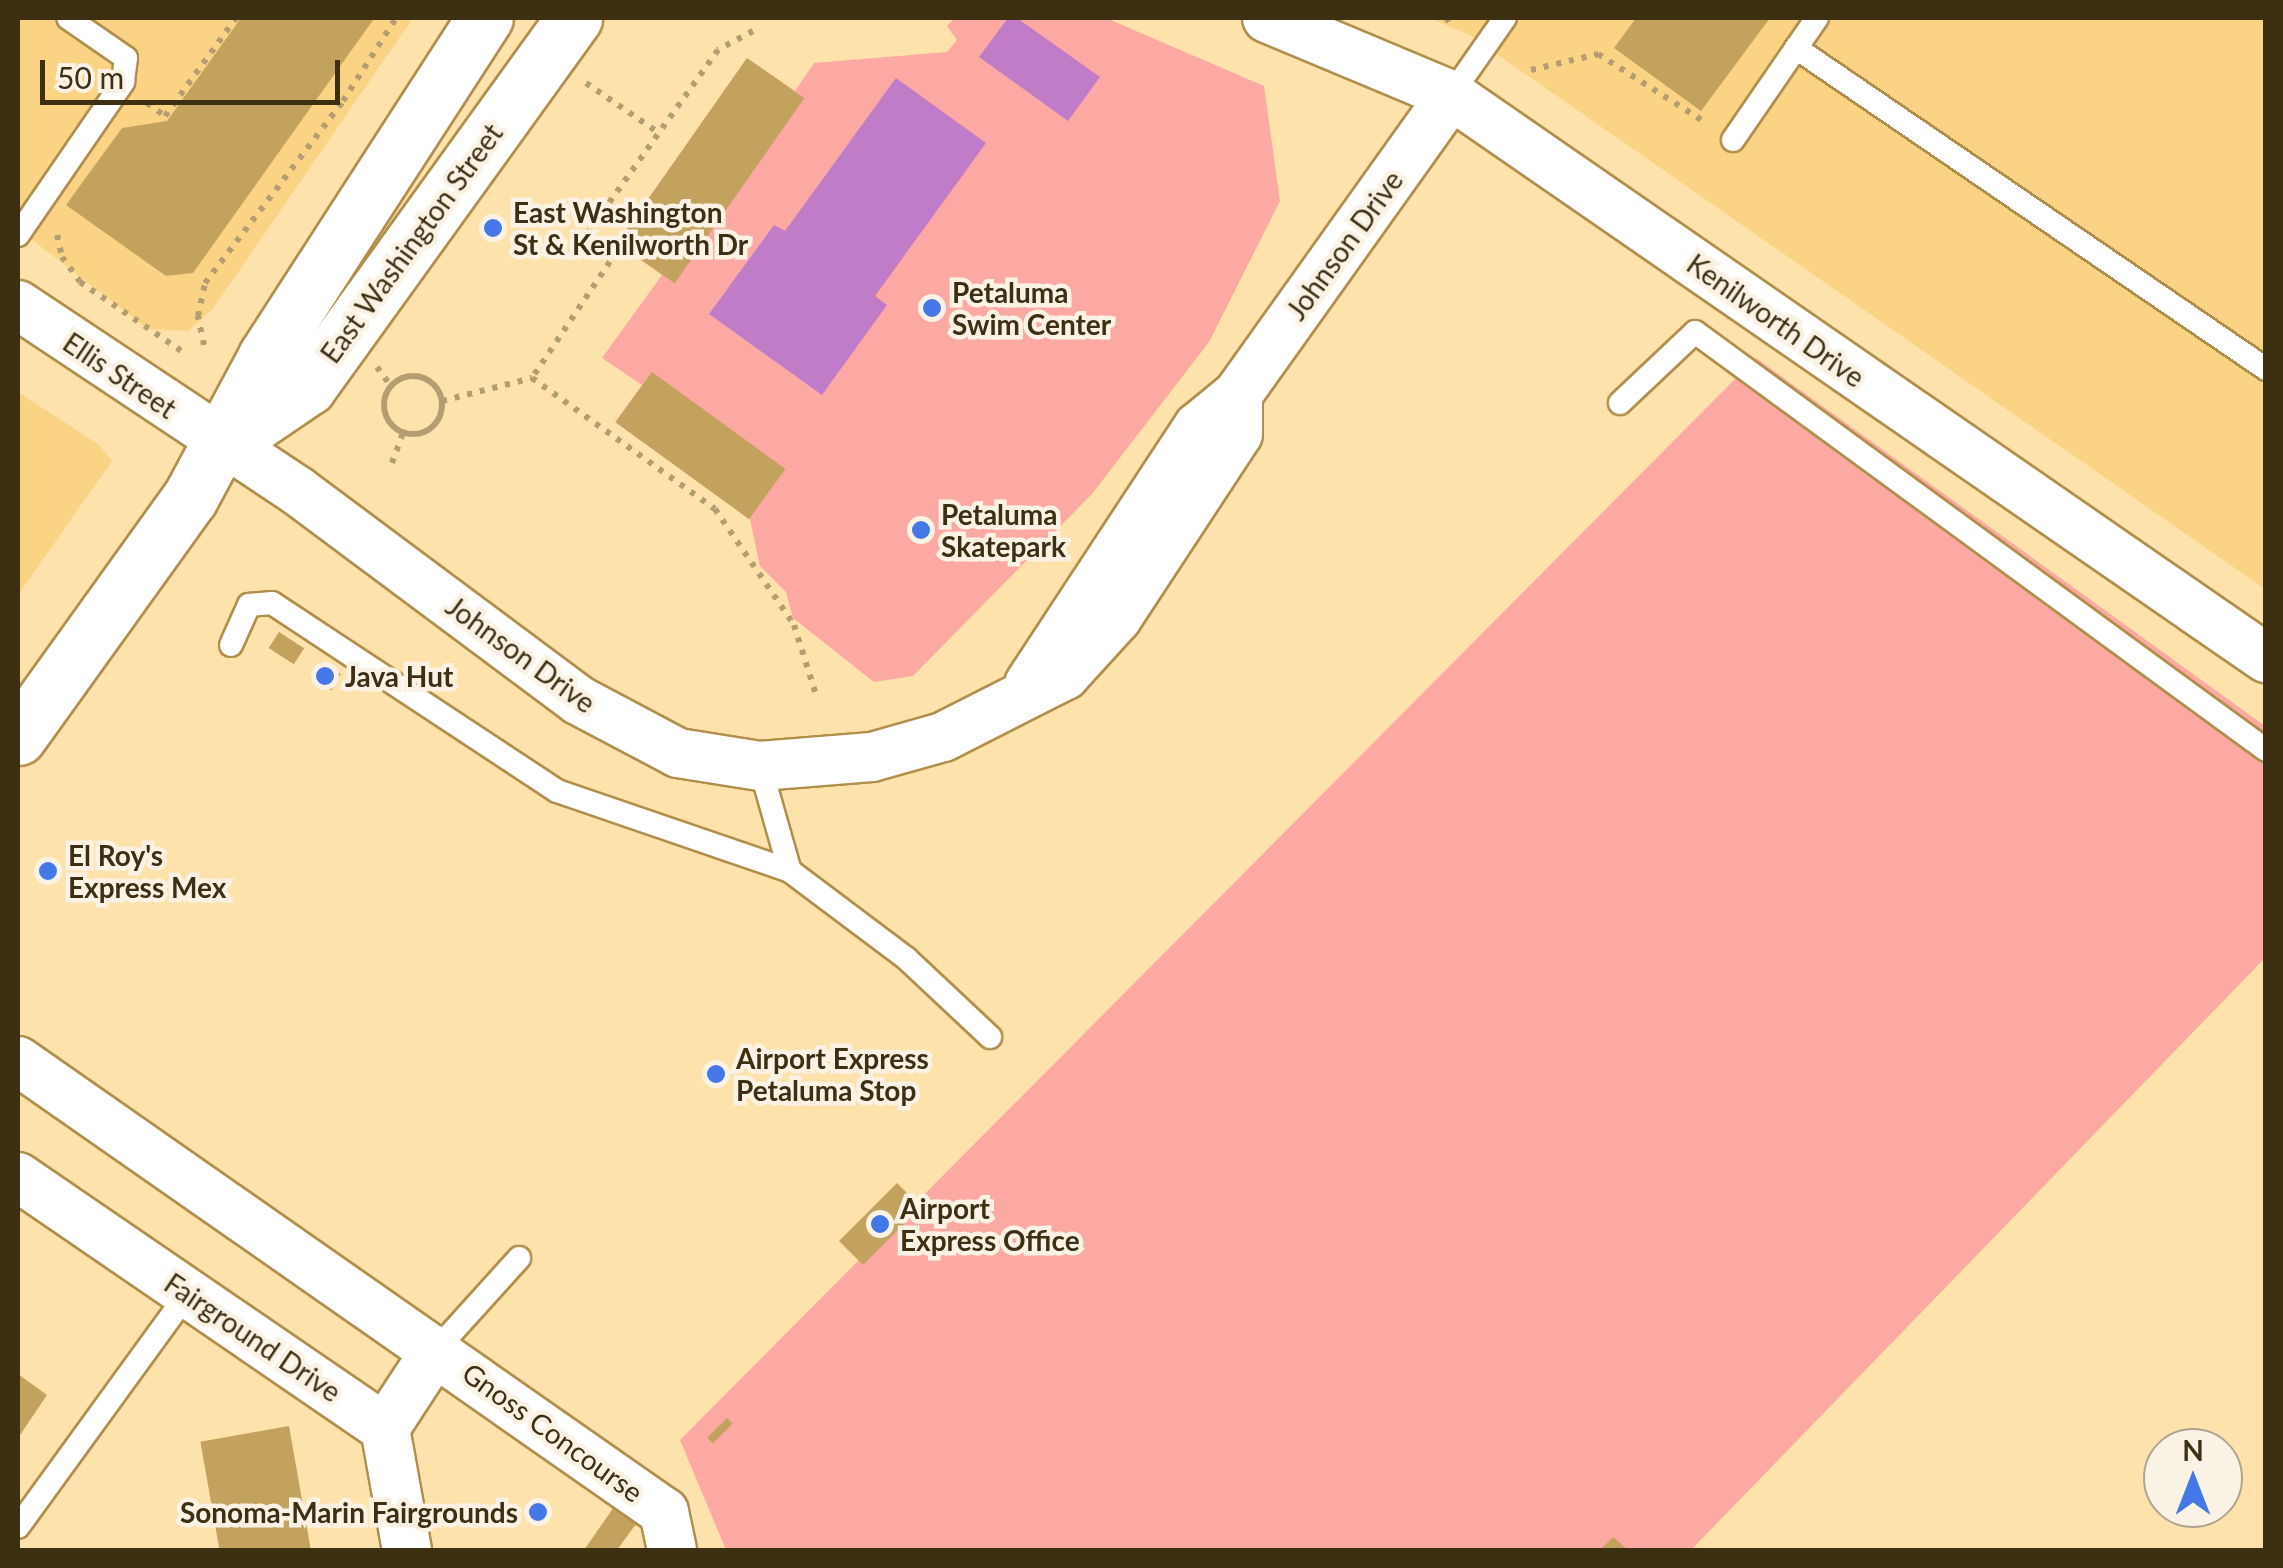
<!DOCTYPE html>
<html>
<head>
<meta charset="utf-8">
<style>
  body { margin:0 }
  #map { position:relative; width:2283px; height:1568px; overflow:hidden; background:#fee2ab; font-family:Lato,sans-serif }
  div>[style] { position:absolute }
  .built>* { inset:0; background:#fad385 }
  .green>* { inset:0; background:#fda9a3 }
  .water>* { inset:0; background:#c07cc7 }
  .building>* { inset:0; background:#c3a25d; transform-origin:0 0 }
  .path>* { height:6px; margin-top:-3px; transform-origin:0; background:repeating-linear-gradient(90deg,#b49d70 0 5px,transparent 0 13px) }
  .path>.ring { margin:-3px; padding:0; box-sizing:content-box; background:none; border:6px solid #b49d70; border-radius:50% }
  .roads { filter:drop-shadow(2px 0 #b18f4b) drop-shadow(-2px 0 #b18f4b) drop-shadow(0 2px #b18f4b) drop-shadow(0 -2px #b18f4b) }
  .lane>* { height:22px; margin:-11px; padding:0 11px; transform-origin:11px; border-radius:11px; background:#fff }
  .street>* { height:48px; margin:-24px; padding:0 24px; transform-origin:24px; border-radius:24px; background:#fff }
  .primary>* { height:55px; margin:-27.5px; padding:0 27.5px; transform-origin:27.5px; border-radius:27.5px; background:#fff }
  .dots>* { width:28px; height:28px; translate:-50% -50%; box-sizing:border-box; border:5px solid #f9f2e5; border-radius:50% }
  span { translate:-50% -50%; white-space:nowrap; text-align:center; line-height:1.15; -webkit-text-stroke:9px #f9f2e5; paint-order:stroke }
  .poi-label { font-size:28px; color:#3d2f12; font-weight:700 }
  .left { translate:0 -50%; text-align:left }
  .right { translate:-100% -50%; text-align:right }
  .street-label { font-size:28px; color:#3d2f12 }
  .frame { position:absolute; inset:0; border:20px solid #3d2f12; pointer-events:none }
  .north { position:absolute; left:2143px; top:1428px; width:100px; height:100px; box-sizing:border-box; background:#f9f2e5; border:2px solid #aea491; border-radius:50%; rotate:0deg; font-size:28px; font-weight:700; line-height:40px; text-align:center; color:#3d2f12 }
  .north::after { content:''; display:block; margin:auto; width:35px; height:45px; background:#4477e8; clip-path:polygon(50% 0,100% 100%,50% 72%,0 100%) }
  .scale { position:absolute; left:40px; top:60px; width:300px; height:45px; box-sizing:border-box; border:5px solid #3d2f12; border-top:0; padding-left:12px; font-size:30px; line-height:35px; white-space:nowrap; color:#3d2f12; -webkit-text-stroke:8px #f9f2e5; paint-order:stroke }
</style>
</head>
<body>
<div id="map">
  <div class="built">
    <i style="clip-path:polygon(18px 18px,413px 18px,212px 310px,188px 331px,148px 329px,18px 229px)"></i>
    <i style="clip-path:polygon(1429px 18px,2265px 18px,2265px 589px,1468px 34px)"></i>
    <i style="clip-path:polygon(18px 392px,98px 444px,112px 461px,18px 595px)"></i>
  </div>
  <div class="green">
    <i style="clip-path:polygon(955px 18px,1106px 18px,1264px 86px,1280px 201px,1209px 342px,1092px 494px,913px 676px,874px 682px,793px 618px,786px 592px,760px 566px,750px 519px,615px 422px,642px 385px,602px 358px,662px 275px,617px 243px,747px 58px,795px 91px,814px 63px,947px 52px,957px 40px,947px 26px)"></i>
    <i style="clip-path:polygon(1756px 358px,2265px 726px,2265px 958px,1691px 1550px,726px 1550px,680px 1440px)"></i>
  </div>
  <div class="water">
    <i style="clip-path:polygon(1008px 18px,1017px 18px,1100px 77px,1068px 121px,979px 57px)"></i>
    <i style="clip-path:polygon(896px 78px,986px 143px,875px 296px,887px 305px,822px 395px,709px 314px,774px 225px,785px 231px)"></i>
  </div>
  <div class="building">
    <i style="clip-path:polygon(241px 18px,373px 20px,193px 273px,166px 276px,66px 205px,122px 128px,167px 121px)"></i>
    <i style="clip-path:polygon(1636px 18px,1770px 18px,1701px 111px,1614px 48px)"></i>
    <i style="left:747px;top:58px;width:70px;height:226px;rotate:35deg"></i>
    <i style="left:652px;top:372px;width:165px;height:62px;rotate:36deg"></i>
    <i style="left:279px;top:632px;width:30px;height:19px;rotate:33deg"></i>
    <i style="left:320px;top:662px;width:24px;height:19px;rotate:30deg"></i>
    <i style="left:897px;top:1183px;width:34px;height:82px;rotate:45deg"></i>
    <i style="clip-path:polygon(18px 1374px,47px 1395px,18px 1438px)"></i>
    <i style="left:727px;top:1418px;width:8px;height:28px;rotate:45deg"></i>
    <i style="left:289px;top:1426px;width:126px;height:90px;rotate:80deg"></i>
    <i style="clip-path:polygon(616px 1504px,639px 1520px,617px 1550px,584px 1550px)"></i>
    <i style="clip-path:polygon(1613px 1537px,1628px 1550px,1600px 1550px)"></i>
  </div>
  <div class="path">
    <i style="left:1446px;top:18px;width:5px;rotate:53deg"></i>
    <i style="left:753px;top:31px;width:40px;rotate:152deg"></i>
    <i style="left:718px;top:50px;width:222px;rotate:125.5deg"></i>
    <i style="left:589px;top:231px;width:34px;rotate:36deg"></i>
    <i style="left:617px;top:251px;width:153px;rotate:123.8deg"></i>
    <i style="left:532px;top:378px;width:225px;rotate:35.6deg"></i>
    <i style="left:715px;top:509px;width:140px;rotate:55.7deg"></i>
    <i style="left:794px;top:625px;width:77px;rotate:72.5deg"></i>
    <i style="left:1531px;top:70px;width:69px;rotate:-13.4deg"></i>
    <i style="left:1598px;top:54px;width:130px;rotate:32.5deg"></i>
    <i style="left:586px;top:83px;width:88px;rotate:34.4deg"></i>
    <i style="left:147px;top:103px;width:22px;rotate:36deg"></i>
    <i style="left:165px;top:116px;width:121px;rotate:-54.1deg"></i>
    <i style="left:57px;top:235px;width:23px;rotate:77deg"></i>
    <i style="left:62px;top:257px;width:31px;rotate:54deg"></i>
    <i style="left:80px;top:282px;width:125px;rotate:34.2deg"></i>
    <i style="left:204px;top:345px;width:30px;rotate:-102deg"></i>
    <i style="left:198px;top:316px;width:34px;rotate:-78deg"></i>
    <i style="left:205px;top:283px;width:228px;rotate:-52.8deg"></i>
    <i style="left:343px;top:101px;width:98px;rotate:-57.4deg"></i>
    <i style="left:377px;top:367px;width:24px;rotate:54deg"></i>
    <i class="ring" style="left:384px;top:376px;width:52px;height:52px"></i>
    <i style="left:442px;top:401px;width:93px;rotate:-14.3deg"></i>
    <i style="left:392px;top:463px;width:32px;rotate:-70deg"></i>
  </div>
  <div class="roads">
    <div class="lane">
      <i style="left:1796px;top:48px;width:569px;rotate:34.33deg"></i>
      <i style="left:1451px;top:95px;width:94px;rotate:-55deg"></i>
      <i style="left:1733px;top:140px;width:148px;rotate:-55.5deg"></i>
      <i style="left:18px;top:235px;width:186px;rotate:-55.5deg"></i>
      <i style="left:123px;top:82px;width:24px;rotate:-83deg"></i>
      <i style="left:126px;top:58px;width:70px;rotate:-145.4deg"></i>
      <i style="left:1620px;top:403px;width:103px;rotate:-43.4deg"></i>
      <i style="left:1695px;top:332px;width:708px;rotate:36.21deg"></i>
      <i style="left:231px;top:645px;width:44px;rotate:-65.8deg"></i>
      <i style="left:249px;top:605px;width:23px;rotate:-5deg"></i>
      <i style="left:272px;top:603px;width:341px;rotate:33.4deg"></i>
      <i style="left:557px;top:791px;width:246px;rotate:18.9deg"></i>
      <i style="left:790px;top:871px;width:146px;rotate:36.9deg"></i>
      <i style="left:907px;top:959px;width:114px;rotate:43.2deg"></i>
      <i style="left:760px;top:766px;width:109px;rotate:74.1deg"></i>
      <i style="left:436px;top:1350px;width:124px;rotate:-47.9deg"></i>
      <i style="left:18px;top:1527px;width:291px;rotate:-54deg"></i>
    </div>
    <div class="street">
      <i style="left:1267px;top:18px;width:199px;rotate:22.7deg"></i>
      <i style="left:1451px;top:95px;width:991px;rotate:34.64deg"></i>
      <i style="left:18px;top:305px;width:336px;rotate:33.6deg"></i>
      <i style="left:298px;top:491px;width:349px;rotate:36.7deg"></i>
      <i style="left:578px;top:700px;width:113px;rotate:27.9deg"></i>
      <i style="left:678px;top:753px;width:83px;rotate:9deg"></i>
      <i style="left:760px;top:766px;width:112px;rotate:-4.6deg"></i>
      <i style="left:872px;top:757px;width:74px;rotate:-15.7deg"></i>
      <i style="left:943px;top:737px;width:137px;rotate:-26.9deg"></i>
      <i style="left:1065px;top:675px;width:77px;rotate:-47.6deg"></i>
      <i style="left:1117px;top:618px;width:220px;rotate:-56.7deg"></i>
      <i style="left:1238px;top:434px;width:40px;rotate:-90deg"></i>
      <i style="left:1029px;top:684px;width:308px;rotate:-56.7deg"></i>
      <i style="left:1198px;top:427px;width:52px;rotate:-39.5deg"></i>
      <i style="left:1238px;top:394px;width:367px;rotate:-54.5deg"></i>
      <i style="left:18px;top:1061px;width:788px;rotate:34.92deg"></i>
      <i style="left:664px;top:1512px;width:39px;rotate:78deg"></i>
      <i style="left:18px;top:1177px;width:445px;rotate:34.4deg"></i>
      <i style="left:385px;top:1428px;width:124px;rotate:79.8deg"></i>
      <i style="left:385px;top:1428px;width:93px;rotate:-56.8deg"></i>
    </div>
    <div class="primary">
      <i style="left:227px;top:442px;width:98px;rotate:-34.2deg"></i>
      <i style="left:308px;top:387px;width:455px;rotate:-54.2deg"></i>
      <i style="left:18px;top:737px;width:294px;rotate:-54.3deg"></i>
      <i style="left:190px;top:498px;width:161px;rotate:-61.8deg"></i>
      <i style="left:266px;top:356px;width:403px;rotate:-57.1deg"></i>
    </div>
  </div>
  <div class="dots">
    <i style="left:493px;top:228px;background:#4477e8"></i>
    <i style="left:932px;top:308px;background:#4477e8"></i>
    <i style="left:921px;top:530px;background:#4477e8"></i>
    <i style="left:325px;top:676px;background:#4477e8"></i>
    <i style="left:48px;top:871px;background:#4477e8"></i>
    <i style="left:716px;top:1074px;background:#4477e8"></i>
    <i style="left:880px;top:1224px;background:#4477e8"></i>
    <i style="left:538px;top:1512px;background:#4477e8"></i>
  </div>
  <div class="poi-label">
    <span class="left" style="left:513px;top:228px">East Washington<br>St &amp; Kenilworth Dr</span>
    <span class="left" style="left:952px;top:308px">Petaluma<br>Swim Center</span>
    <span class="left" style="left:941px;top:530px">Petaluma<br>Skatepark</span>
    <span class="left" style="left:345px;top:676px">Java Hut</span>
    <span class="left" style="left:68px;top:871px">El Roy's<br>Express Mex</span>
    <span class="left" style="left:736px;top:1074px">Airport Express<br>Petaluma Stop</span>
    <span class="left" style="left:900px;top:1224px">Airport<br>Express Office</span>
    <span class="right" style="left:518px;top:1512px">Sonoma-Marin Fairgrounds</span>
  </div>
  <div class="street-label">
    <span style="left:411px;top:243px;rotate:-54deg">East Washington Street</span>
    <span style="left:1344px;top:245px;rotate:-54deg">Johnson Drive</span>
    <span style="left:1776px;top:320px;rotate:35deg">Kenilworth Drive</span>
    <span style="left:120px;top:375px;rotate:34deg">Ellis Street</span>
    <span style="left:521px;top:654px;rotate:36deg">Johnson Drive</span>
    <span style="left:253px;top:1337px;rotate:34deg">Fairground Drive</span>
    <span style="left:553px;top:1432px;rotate:36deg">Gnoss Concourse</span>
  </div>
  <div class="frame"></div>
  <div class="north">N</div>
  <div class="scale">50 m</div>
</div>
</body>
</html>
